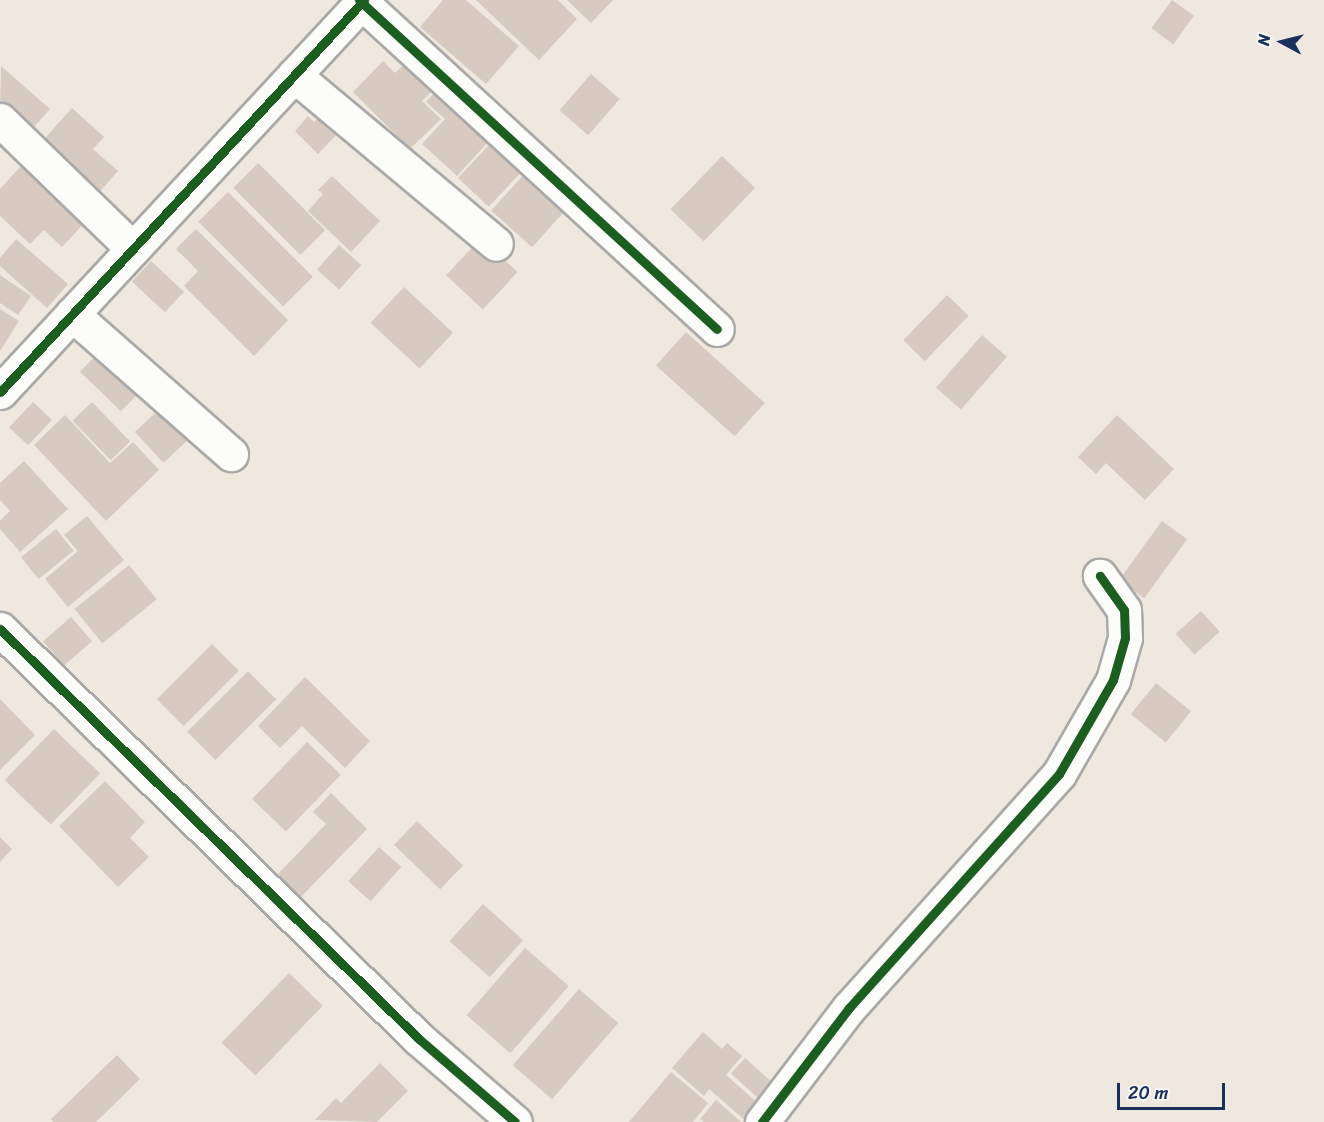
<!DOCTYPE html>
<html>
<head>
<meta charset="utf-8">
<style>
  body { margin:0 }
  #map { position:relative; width:1324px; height:1122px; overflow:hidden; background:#eee8de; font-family:Sriracha,sans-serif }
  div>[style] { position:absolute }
  .building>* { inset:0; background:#d7cac0; transform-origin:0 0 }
  .roads { filter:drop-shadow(2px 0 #aaa9a9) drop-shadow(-2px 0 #aaa9a9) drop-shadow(0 2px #aaa9a9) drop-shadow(0 -2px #aaa9a9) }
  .street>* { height:33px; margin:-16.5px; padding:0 16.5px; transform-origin:16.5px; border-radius:16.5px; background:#fcfcfa }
  .cycleway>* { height:9px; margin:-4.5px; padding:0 4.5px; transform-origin:4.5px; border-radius:4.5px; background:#1b5e20 }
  span { translate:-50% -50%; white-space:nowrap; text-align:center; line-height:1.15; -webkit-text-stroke:5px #f6f6f2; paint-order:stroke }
  .north { position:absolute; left:1252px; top:12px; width:60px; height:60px; -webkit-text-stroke:4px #f6f6f2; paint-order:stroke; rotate:277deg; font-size:16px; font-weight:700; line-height:24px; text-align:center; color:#1b2f5e }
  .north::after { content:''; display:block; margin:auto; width:21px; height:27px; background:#1b2f5e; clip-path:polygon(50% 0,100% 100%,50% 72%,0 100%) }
  .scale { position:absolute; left:1117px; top:1083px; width:108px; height:27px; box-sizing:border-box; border:3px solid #1b2f5e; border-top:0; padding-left:8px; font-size:18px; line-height:21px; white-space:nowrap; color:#1b2f5e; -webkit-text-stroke:4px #f6f6f2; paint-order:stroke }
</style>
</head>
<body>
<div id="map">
  <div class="building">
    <i style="clip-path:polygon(443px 0,466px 0,519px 46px,486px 84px,420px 27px)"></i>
    <i style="clip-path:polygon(476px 0,558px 0,577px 19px,539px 60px)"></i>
    <i style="clip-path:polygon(567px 0,613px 0,591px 23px)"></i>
    <i style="left:1172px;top:0;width:27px;height:35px;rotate:36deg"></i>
    <i style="clip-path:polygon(414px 55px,441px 82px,422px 101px,441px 119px,410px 149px,353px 92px,383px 61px,395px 73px)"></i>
    <i style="clip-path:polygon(1px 66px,50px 109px,26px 136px,0 113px)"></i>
    <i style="left:591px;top:74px;width:38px;height:48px;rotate:41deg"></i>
    <i style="clip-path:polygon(445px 81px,499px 130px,457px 176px,422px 144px,445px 119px,426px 102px)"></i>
    <i style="clip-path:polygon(72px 108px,104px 137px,93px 149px,118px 171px,94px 198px,37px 147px)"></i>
    <i style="clip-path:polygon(327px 109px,345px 126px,318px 154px,295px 131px,308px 116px,314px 122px)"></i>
    <i style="left:501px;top:132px;width:42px;height:63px;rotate:43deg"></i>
    <i style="clip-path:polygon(30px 156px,92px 215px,62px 247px,44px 230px,30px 244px,0 216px,0 189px)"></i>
    <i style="left:722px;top:156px;width:46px;height:74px;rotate:44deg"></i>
    <i style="left:258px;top:163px;width:95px;height:35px;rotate:45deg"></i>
    <i style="left:534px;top:163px;width:55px;height:64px;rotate:42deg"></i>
    <i style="clip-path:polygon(332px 176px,380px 221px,351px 252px,308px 211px,323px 194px,318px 190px)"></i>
    <i style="left:228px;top:192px;width:120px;height:42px;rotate:45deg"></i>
    <i style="clip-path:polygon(196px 229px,288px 320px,254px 356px,184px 286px,198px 271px,176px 249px)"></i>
    <i style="left:481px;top:238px;width:50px;height:51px;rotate:43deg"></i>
    <i style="clip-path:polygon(16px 239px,68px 284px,47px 308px,0 266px,0 258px)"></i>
    <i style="left:339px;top:245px;width:30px;height:33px;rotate:42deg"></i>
    <i style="left:151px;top:261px;width:45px;height:28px;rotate:43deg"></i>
    <i style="clip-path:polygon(0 275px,31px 296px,18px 315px,0 303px)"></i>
    <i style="left:404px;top:287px;width:67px;height:49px;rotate:43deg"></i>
    <i style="left:947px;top:295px;width:30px;height:63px;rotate:44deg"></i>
    <i style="clip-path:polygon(0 309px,19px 321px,0 351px)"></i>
    <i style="left:686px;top:332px;width:106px;height:45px;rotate:42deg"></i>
    <i style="left:982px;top:335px;width:33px;height:70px;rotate:41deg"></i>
    <i style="left:103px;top:348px;width:57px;height:33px;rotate:44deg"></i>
    <i style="left:33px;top:402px;width:26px;height:35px;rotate:43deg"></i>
    <i style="left:92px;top:402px;width:55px;height:27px;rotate:46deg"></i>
    <i style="left:167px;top:402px;width:42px;height:44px;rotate:47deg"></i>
    <i style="clip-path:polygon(65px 415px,110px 463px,133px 442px,159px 470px,106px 521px,34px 445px)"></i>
    <i style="clip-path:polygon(1117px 415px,1174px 469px,1145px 500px,1106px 463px,1096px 474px,1078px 457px)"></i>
    <i style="clip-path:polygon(24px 461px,68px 509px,20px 552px,0 529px,0 521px,10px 511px,0 500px,0 483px)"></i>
    <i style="clip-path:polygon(87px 516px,124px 560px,68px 607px,45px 579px,78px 551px,64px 535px)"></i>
    <i style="left:1162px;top:521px;width:31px;height:73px;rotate:36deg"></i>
    <i style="left:56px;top:529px;width:28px;height:45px;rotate:51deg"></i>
    <i style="left:129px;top:565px;width:44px;height:70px;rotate:51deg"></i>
    <i style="left:1201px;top:611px;width:28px;height:34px;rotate:48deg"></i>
    <i style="left:71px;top:617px;width:32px;height:37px;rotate:49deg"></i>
    <i style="left:212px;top:644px;width:38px;height:78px;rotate:45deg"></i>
    <i style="left:248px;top:671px;width:40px;height:86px;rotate:45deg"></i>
    <i style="clip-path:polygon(305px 677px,370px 741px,345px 768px,302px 726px,280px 748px,258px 726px)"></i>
    <i style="left:1156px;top:683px;width:45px;height:40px;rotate:39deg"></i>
    <i style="clip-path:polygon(0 699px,35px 735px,0 770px)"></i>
    <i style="left:54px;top:729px;width:64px;height:71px;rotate:44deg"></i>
    <i style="left:307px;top:742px;width:47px;height:79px;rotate:44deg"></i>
    <i style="clip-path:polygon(105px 781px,145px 822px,130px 838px,149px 857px,118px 887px,59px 826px)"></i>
    <i style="clip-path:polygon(331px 793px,367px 829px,301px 897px,278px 874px,326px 824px,313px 812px)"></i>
    <i style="left:417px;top:821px;width:64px;height:33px;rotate:44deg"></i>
    <i style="clip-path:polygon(0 837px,12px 849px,0 862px)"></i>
    <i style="left:379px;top:847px;width:30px;height:46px;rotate:42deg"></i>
    <i style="left:483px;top:904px;width:54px;height:50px;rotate:42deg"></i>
    <i style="left:525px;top:948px;width:58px;height:89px;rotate:41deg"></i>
    <i style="left:289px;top:973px;width:47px;height:97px;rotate:44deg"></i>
    <i style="left:579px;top:989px;width:52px;height:101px;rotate:41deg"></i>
    <i style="clip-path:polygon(703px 1032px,722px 1049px,727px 1043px,742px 1056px,726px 1075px,760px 1105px,746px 1121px,709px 1089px,704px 1096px,672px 1068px)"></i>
    <i style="clip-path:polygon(117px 1055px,140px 1079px,96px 1122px,53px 1122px,51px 1119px)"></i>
    <i style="left:745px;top:1058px;width:42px;height:21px;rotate:42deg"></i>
    <i style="clip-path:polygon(380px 1063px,408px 1091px,377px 1122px,315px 1120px,336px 1098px,341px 1103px)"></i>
    <i style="clip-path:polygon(671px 1072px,708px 1103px,693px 1122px,629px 1122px)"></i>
    <i style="clip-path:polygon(716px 1100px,741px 1122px,704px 1122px,700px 1119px)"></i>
  </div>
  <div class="roads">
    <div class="street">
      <i style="left:359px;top:0;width:486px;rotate:42.6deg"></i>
      <i style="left:294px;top:75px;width:263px;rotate:39.9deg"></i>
      <i style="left:0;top:120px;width:185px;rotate:44.1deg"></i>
      <i style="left:72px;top:314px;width:212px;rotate:41.4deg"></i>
      <i style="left:0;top:392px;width:535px;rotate:-47.12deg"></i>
      <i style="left:0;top:629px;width:585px;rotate:44.38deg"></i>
      <i style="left:418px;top:1038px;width:128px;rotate:40.9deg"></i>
      <i style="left:762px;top:1122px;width:143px;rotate:-52.7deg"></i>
      <i style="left:849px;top:1008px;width:314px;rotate:-48.1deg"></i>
      <i style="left:1059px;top:774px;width:108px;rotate:-60.1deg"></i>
      <i style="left:1113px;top:680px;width:44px;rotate:-74.1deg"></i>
      <i style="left:1125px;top:638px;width:28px;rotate:-92deg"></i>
      <i style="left:1124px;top:610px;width:42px;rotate:-125.2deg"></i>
    </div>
  </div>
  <div class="cycleway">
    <i style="left:359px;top:0;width:486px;rotate:42.6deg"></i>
    <i style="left:0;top:392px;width:535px;rotate:-47.12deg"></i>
    <i style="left:0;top:629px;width:585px;rotate:44.38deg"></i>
    <i style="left:418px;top:1038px;width:128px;rotate:40.9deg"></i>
    <i style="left:762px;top:1122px;width:143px;rotate:-52.7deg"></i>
    <i style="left:849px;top:1008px;width:314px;rotate:-48.1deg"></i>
    <i style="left:1059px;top:774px;width:108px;rotate:-60.1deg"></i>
    <i style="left:1113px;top:680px;width:44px;rotate:-74.1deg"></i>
    <i style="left:1125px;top:638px;width:28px;rotate:-92deg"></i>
    <i style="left:1124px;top:610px;width:42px;rotate:-125.2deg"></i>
  </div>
  <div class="north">N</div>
  <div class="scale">20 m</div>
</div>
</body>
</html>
